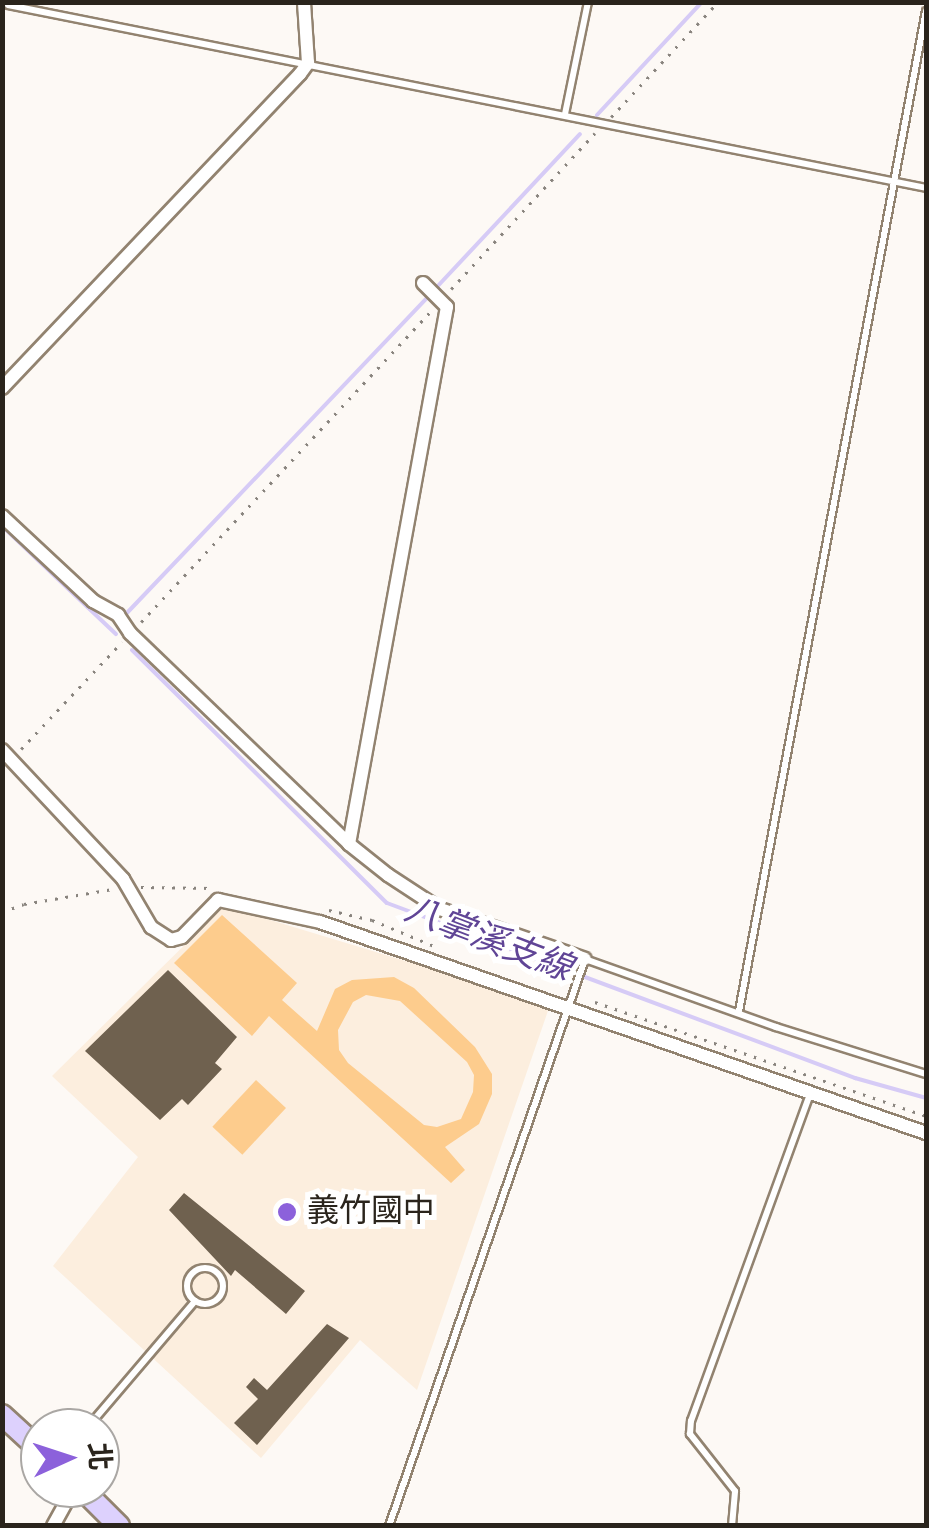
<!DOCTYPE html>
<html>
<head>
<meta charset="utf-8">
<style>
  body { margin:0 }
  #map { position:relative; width:929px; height:1528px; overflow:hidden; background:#fdf9f5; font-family:"Sofia Sans Condensed","Noto Sans TC",sans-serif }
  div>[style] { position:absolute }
  .built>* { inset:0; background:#fceede }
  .green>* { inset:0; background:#fdcc8d; transform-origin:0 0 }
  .stream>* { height:4px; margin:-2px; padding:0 2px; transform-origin:2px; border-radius:2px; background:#d6cbf6 }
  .building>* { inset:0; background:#6f614f }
  .path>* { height:2.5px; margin-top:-1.25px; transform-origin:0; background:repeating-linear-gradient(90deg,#89847e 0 2.5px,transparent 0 10.5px) }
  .roads { filter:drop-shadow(2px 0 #928370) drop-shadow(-2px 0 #928370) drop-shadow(0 2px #928370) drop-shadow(0 -2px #928370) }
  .lane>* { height:6px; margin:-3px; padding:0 3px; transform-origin:3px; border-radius:3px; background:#fff }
  .lane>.ring { margin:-3px; padding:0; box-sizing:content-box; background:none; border:6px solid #fff; border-radius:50% }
  .street>* { height:12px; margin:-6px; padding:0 6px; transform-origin:6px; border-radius:6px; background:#fff }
  .primary>* { height:20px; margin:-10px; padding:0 10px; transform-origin:10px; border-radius:10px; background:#ddd1fd }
  .dots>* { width:28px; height:28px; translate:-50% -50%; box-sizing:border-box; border:5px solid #fff; border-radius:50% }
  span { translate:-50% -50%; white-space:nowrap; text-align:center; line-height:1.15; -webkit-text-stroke:10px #fff; paint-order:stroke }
  .poi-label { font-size:32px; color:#2a241c }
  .left { translate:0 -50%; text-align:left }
  .water-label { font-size:35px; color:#604596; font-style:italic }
  .frame { position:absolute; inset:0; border:5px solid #2a241c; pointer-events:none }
  .north { position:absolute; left:20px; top:1408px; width:100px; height:100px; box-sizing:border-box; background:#fff; border:2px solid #aaa7a4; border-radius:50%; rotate:87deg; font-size:28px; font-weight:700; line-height:40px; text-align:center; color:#2a241c }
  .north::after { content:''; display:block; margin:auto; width:35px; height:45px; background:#8c61db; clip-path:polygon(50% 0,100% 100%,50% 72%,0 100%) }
</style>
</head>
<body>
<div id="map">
  <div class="built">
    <i style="clip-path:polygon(224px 906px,550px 1005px,417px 1390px,360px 1340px,261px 1458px,53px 1266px,138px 1157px,52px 1076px)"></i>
  </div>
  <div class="green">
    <i style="clip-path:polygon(evenodd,222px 915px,297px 983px,282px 1000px,317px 1031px,335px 989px,352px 980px,394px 977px,414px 988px,475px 1047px,492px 1074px,492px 1094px,479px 1124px,445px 1147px,465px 1170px,451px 1183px,269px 1016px,252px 1036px,174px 963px,222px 915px,366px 995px,400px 1001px,467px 1062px,474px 1075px,473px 1092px,461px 1119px,437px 1127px,424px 1125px,348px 1063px,339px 1050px,338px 1030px,353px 1002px,366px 995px)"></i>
    <i style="left:256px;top:1080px;width:41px;height:64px;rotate:43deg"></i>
  </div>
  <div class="stream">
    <i style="left:597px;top:115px;width:154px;rotate:-47.1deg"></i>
    <i style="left:435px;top:289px;width:212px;rotate:-46.9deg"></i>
    <i style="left:2px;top:526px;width:157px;rotate:43.5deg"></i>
    <i style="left:125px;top:615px;width:441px;rotate:-46.4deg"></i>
    <i style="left:132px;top:650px;width:359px;rotate:44.8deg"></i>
    <i style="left:387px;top:903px;width:500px;rotate:20.5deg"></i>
    <i style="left:855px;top:1078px;width:74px;rotate:15.7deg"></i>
  </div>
  <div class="building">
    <i style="clip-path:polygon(168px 970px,237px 1037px,215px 1063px,222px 1069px,188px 1105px,182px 1099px,160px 1120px,85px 1051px)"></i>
    <i style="clip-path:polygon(184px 1193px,305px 1291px,286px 1314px,235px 1270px,231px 1276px,169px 1210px)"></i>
    <i style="clip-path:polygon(327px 1324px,349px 1338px,257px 1445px,234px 1423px,258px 1399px,246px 1387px,254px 1378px,267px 1390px)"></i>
  </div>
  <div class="path">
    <i style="left:611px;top:117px;width:157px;rotate:-47.1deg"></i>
    <i style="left:451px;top:289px;width:212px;rotate:-47.3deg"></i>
    <i style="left:141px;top:622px;width:427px;rotate:-47deg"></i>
    <i style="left:21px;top:749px;width:147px;rotate:-46.7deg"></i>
    <i style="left:141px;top:887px;width:72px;rotate:0.8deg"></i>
    <i style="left:329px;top:910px;width:44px;rotate:13.1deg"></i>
    <i style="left:372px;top:920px;width:67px;rotate:22.8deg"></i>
    <i style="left:2px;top:912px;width:23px;rotate:-20deg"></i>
    <i style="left:24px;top:904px;width:90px;rotate:-9.6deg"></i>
    <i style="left:595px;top:1002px;width:350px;rotate:19deg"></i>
  </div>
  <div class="roads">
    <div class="lane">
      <i style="left:8px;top:5px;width:936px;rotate:11.27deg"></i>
      <i style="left:565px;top:114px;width:114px;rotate:-78.4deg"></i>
      <i style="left:739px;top:1011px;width:1017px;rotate:-79.41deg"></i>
      <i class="ring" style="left:187px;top:1268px;width:30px;height:30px"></i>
      <i style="left:87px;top:1428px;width:167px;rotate:-49.6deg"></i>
      <i style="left:389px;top:1526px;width:600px;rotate:-70.93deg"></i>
      <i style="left:585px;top:959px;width:203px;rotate:19.6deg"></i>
      <i style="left:776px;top:1027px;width:157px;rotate:17.4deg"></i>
      <i style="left:732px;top:1526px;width:35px;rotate:-85deg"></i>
      <i style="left:735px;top:1491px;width:73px;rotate:-128.3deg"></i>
      <i style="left:690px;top:1434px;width:13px;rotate:-86deg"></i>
      <i style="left:691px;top:1421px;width:348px;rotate:-70deg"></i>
    </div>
    <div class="street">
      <i style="left:2px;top:388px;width:433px;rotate:-46.5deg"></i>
      <i style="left:300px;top:74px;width:14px;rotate:-54deg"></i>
      <i style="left:308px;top:63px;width:61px;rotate:-93.8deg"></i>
      <i style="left:2px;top:516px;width:125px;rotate:43deg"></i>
      <i style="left:93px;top:601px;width:29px;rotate:29deg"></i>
      <i style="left:118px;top:615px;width:22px;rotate:56deg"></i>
      <i style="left:130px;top:633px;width:304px;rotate:43.9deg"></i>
      <i style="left:349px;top:844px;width:50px;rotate:38.5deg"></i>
      <i style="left:388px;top:875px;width:62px;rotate:33.2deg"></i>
      <i style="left:440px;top:909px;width:153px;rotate:19deg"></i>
      <i style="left:2px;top:750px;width:177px;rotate:46.8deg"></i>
      <i style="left:123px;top:879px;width:56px;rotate:59.7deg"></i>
      <i style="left:151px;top:927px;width:24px;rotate:33deg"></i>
      <i style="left:171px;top:940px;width:11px;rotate:-15deg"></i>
      <i style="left:182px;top:937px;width:52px;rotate:-45.8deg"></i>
      <i style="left:218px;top:900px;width:104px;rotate:12.2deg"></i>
      <i style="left:320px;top:922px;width:642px;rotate:19.2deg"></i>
      <i style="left:349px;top:844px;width:546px;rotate:-79.66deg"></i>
      <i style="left:447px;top:307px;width:34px;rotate:-135deg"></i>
      <i style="left:53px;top:1526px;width:43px;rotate:-61.1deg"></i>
    </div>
    <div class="primary">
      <i style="left:2px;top:1415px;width:52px;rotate:42.6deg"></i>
      <i style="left:81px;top:1488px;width:54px;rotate:45deg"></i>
    </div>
  </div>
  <div class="dots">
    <i style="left:287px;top:1212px;background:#8c61db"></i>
  </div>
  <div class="poi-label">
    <span class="left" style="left:307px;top:1212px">義竹國中</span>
  </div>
  <div class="water-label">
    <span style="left:488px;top:940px;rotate:21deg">八掌溪支線</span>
  </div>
  <div class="frame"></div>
  <div class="north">北</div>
</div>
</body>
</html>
